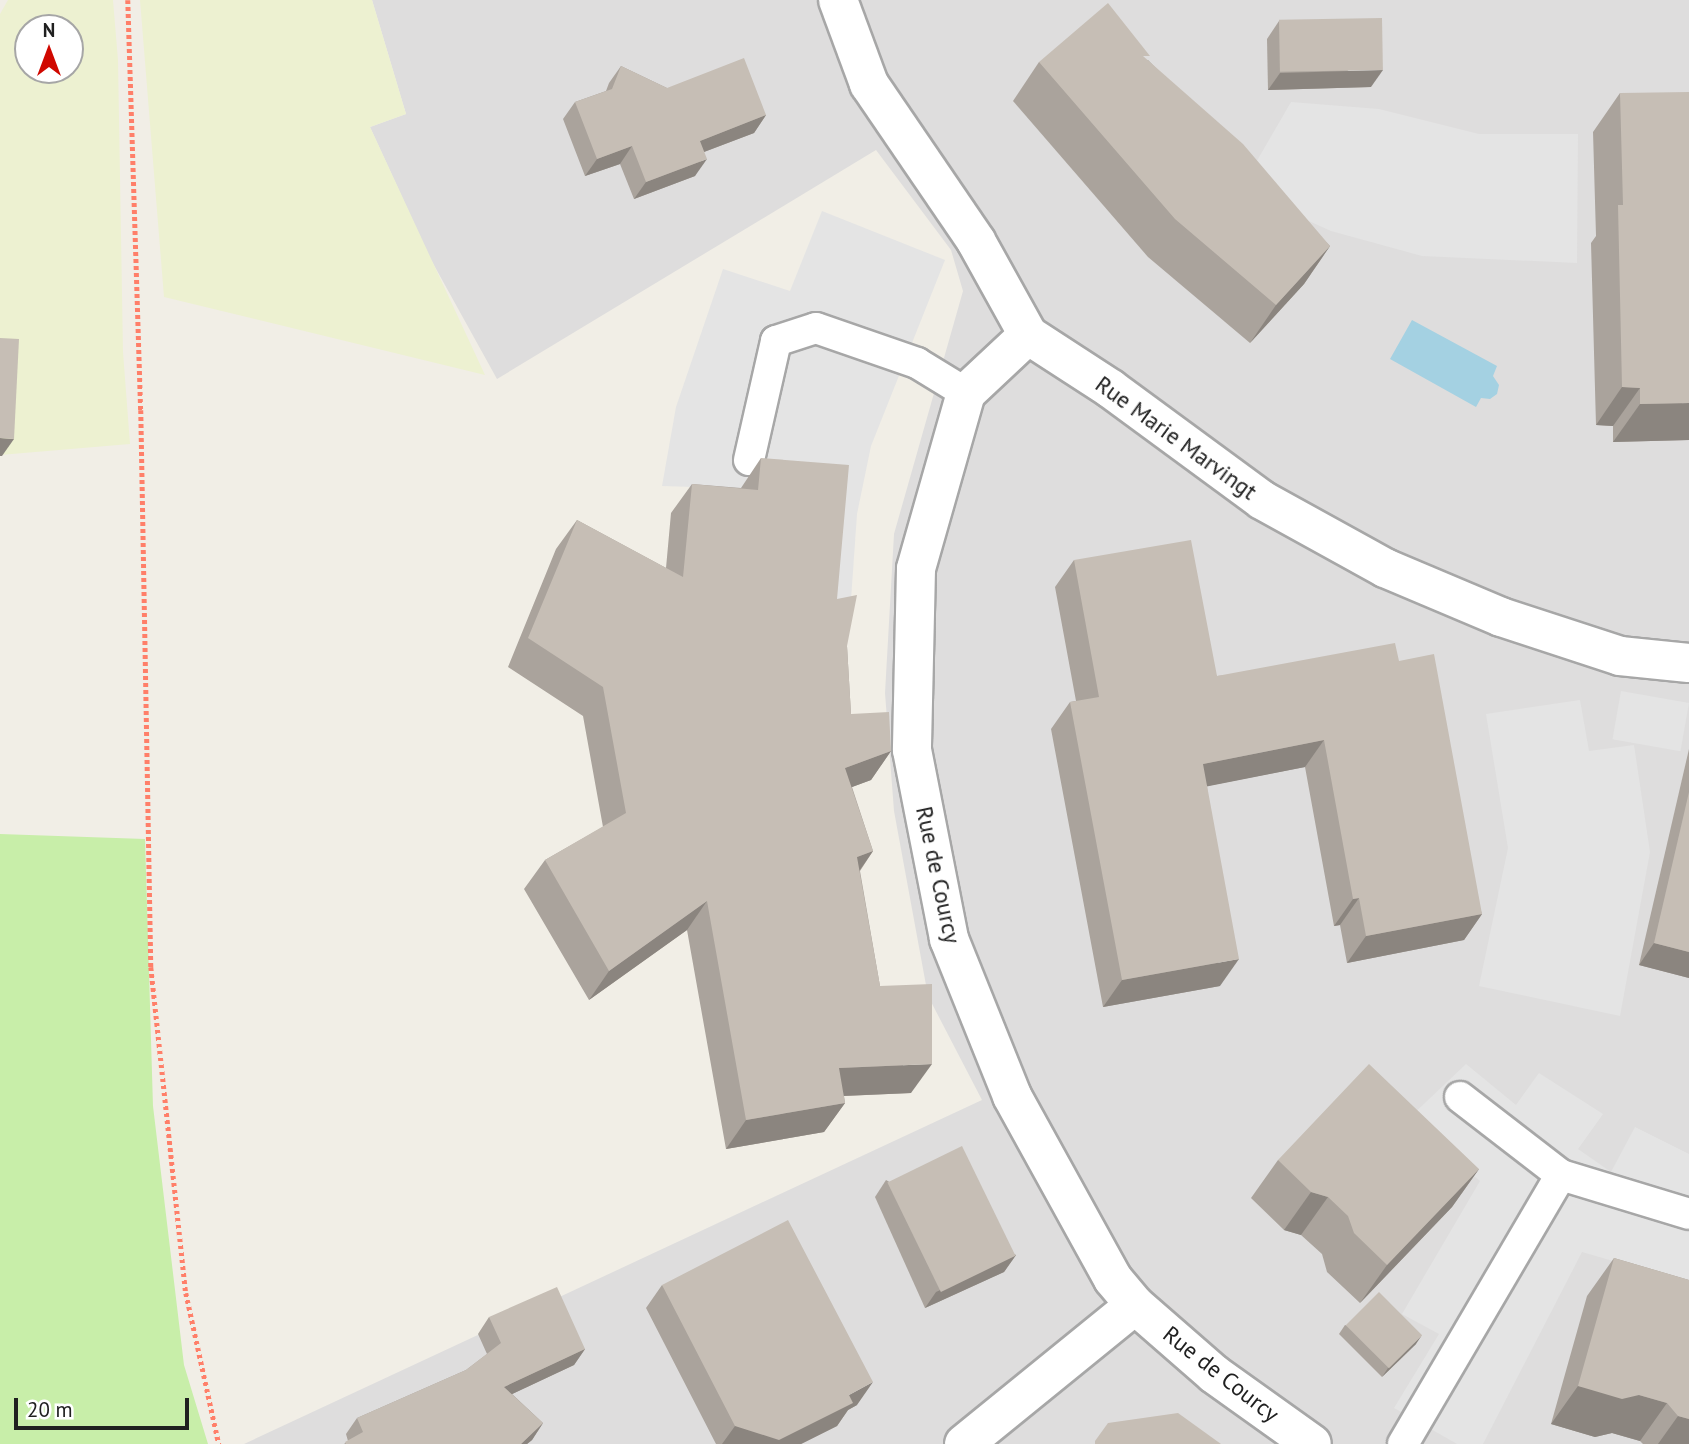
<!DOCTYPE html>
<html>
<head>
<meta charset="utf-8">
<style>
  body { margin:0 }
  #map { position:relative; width:1689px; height:1444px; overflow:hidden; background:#f1eee6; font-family:"PT Sans",sans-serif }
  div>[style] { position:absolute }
  .residential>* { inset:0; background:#dedddd }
  .farmland>* { inset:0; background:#edf1d1 }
  .grass>* { inset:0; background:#c8eea9 }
  .parking>* { inset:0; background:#e4e4e4; transform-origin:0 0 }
  .water>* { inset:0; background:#a4d1e2 }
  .path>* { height:4.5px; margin-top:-2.25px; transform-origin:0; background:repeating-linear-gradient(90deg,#ff7f69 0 3.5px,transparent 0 7px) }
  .roads { filter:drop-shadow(2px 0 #a7a7a7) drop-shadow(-2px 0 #a7a7a7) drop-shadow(0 2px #a7a7a7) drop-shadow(0 -2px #a7a7a7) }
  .service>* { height:30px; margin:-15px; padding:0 15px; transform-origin:15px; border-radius:15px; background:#fff }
  .minor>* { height:38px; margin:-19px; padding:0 19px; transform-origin:19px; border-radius:19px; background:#fff }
  .wall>* { inset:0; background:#aaa39c }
  .shaded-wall>* { inset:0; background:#8b857f }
  .building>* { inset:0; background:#c6beb5; transform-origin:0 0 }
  span { translate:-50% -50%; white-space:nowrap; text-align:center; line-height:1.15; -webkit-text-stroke:5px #fff; paint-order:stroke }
  .street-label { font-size:23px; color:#202020 }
  .north { position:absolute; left:14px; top:14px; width:70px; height:70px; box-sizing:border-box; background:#fff; border:2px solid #a6a6a6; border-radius:50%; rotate:0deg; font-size:19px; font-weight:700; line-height:28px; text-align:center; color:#202020 }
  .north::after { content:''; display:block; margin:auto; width:24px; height:32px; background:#d00800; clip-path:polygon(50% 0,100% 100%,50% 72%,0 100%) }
  .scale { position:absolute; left:14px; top:1398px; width:175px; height:32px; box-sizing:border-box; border:4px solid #202020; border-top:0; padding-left:9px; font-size:21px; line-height:24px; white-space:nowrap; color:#202020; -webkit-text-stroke:5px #fff; paint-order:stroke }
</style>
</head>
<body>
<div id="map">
  <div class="residential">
    <i style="clip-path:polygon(372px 0,1689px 0,1689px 1444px,244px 1444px,982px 1100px,928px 996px,894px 811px,885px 693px,894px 534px,963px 291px,951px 250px,876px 150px,497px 379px,430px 258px,370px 127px,406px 114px)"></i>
  </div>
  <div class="farmland">
    <i style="clip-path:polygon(evenodd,8px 0,113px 0,118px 60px,123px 352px,130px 444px,0 455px,0 14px,8px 0,28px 28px,70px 28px,70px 70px,28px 70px,28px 28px)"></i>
    <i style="clip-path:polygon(140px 0,372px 0,406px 114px,370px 127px,485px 375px,164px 297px)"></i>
  </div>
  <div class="grass">
    <i style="clip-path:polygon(0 834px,145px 839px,153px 1106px,184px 1365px,208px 1444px,0 1444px)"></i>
  </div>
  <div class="parking">
    <i style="clip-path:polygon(1291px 102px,1379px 109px,1479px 134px,1578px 134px,1577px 263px,1422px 256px,1331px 231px,1240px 190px)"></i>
    <i style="clip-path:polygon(822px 211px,945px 260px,871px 446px,857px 514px,850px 614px,818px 609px,758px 489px,662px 486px,676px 407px,723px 269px,790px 291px)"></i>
    <i style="left:1621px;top:691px;width:69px;height:49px;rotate:10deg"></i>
    <i style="clip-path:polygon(1580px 700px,1589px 751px,1634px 745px,1650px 852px,1620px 1016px,1479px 986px,1508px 848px,1486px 714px)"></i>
    <i style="clip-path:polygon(1466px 1064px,1516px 1105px,1539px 1073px,1603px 1114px,1578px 1149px,1611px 1172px,1635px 1127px,1689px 1154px,1689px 1283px,1582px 1252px,1483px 1444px,1457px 1444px,1394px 1408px,1439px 1334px,1402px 1314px,1480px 1181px,1407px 1120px)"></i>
  </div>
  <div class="water">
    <i style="clip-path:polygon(1412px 320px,1497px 366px,1493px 376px,1499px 385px,1497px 394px,1490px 399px,1481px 398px,1476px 407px,1390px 359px)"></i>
  </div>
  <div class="path">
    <i style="left:128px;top:0;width:410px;rotate:88.2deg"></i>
    <i style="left:141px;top:410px;width:557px;rotate:88.97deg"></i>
    <i style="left:151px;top:967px;width:328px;rotate:83.9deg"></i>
    <i style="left:186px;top:1293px;width:155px;rotate:77.7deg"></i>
  </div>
  <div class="roads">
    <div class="service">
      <i style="left:749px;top:460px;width:122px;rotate:-77.2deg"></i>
      <i style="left:776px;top:341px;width:42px;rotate:-18deg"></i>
      <i style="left:816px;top:328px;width:107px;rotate:19.1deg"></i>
      <i style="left:917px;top:363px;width:57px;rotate:31.5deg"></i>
      <i style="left:1460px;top:1097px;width:128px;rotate:37.7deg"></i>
      <i style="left:1561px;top:1175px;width:134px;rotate:16.9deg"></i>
      <i style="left:1403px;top:1444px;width:312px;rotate:-59.6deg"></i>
    </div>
    <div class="minor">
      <i style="left:838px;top:0;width:90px;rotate:69.7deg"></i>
      <i style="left:869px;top:84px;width:190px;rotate:55.7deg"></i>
      <i style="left:976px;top:241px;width:107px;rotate:61deg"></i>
      <i style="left:1028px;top:335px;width:99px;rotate:33deg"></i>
      <i style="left:1111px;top:389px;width:187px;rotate:36.3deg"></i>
      <i style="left:1262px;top:500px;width:141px;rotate:28.9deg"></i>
      <i style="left:1385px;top:568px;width:126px;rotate:22.9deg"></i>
      <i style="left:1501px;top:617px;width:125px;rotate:18.1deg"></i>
      <i style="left:1620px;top:656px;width:69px;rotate:5.8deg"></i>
      <i style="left:1028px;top:335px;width:85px;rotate:136.9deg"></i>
      <i style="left:966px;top:393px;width:183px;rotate:105.9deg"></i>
      <i style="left:916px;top:569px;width:181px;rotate:91.3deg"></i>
      <i style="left:912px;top:750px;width:193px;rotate:78.9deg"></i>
      <i style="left:949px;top:939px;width:169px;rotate:68.1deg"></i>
      <i style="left:1012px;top:1096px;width:209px;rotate:61.1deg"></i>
      <i style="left:1113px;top:1279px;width:34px;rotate:50deg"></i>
      <i style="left:1135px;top:1305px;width:105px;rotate:41.1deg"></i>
      <i style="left:1214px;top:1374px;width:120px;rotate:35.5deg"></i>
      <i style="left:964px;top:1444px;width:220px;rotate:-39.1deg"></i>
    </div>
  </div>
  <div class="wall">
    <i style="clip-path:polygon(1279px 21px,1371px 87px,1268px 90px,1267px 39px)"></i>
    <i style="clip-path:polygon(1148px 60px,1330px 246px,1304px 284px,1250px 343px,1148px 257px,1013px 101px,1039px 62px)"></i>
    <i style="clip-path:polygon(621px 66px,667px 88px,766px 115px,754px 133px,704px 152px,695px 176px,634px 199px,620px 164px,585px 176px,563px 119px,575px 102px,606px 91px,609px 83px)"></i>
    <i style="clip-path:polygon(1620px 93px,1689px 440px,1613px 442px,1613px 426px,1596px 425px,1591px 243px,1596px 236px,1593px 132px)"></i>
    <i style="clip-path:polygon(761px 458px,837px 599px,847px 646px,851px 714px,891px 751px,871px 780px,852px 787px,873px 851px,860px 871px,880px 986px,911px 1093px,844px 1096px,845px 1103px,824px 1132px,726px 1149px,687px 930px,589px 1000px,524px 889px,545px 860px,603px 827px,583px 716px,508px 667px,556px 549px,577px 520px,666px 568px,671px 513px,692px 484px,741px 488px)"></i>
    <i style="clip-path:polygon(1074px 560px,1217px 676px,1399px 661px,1482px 914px,1464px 940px,1347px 963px,1340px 925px,1334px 926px,1305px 767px,1207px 786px,1220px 986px,1103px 1007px,1051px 729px,1070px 702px,1076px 701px,1055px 587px)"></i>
    <i style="clip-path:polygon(1689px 749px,1689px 978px,1639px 965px)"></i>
    <i style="clip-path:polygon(1278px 1160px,1479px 1169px,1452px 1207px,1360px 1303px,1327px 1272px,1322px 1254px,1301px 1235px,1284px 1230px,1251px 1198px)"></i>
    <i style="clip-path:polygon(886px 1180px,1016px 1255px,1004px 1272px,925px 1308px,875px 1197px)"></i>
    <i style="clip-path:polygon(1614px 1258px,1689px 1280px,1689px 1444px,1643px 1444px,1640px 1441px,1612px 1433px,1595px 1437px,1551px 1424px,1587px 1296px)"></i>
    <i style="clip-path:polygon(662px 1285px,857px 1405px,848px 1410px,837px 1426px,801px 1444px,716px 1444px,646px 1308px)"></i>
    <i style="clip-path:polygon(489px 1317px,585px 1349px,574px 1365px,512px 1394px,543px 1423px,532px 1440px,527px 1444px,344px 1444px,348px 1441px,346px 1434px,357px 1418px,466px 1370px,487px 1354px,478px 1334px)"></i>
    <i style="clip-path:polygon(1345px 1325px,1416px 1344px,1382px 1377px,1339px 1334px)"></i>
  </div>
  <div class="shaded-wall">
    <i style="clip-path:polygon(1383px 70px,1371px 87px,1268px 90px,1280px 73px)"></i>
    <i style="clip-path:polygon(766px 115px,754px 133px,688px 158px,700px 141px)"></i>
    <i style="clip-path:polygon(632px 146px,620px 164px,585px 176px,597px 159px)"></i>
    <i style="clip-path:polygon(707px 159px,695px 176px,634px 199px,646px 182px)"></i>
    <i style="clip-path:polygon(1330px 246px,1304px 284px,1250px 343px,1276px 305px)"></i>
    <i style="clip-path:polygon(1622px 387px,1640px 388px,1613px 426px,1596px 425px)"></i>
    <i style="clip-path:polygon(1689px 403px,1689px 440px,1613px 442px,1640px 404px)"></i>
    <i style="clip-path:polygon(0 438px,14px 439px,2px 456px,0 456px)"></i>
    <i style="clip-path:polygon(1324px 740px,1305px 767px,1184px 791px,1203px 764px)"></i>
    <i style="clip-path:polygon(891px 751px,871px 780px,825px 797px,845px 768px)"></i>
    <i style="clip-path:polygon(873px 851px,853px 880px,857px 857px)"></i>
    <i style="clip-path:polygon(1359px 898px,1340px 925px,1334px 926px,1353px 899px)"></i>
    <i style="clip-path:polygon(707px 901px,687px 930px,589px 1000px,609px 971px)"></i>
    <i style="clip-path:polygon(1482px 914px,1464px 940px,1347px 963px,1366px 936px)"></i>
    <i style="clip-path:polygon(1654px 943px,1689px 952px,1689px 978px,1639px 965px)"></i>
    <i style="clip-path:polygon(1239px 959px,1220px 986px,1103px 1007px,1122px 980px)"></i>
    <i style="clip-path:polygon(932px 1064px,911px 1093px,818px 1097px,839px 1068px)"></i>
    <i style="clip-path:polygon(845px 1103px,824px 1132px,726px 1149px,746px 1120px)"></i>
    <i style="clip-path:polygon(1479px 1169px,1452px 1207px,1360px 1303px,1387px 1265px)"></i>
    <i style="clip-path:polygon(1311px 1192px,1328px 1197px,1301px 1235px,1284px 1230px)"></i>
    <i style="clip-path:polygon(1016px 1255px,1004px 1272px,925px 1308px,936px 1292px)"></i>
    <i style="clip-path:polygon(1422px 1335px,1416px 1344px,1382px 1377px,1388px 1368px)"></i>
    <i style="clip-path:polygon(585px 1349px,574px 1365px,493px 1403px,504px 1387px)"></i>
    <i style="clip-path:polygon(873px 1382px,857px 1405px,848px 1410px,837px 1426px,801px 1444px,722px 1444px,735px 1426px,849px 1395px)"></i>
    <i style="clip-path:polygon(1578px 1386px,1639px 1395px,1667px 1403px,1640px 1441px,1612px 1433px,1595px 1437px,1551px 1424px)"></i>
    <i style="clip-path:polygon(1678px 1416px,1689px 1419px,1689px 1444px,1658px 1444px)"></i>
    <i style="clip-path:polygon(543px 1423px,532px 1440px,527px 1444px,521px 1444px)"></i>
  </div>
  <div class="building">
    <i style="clip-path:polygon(1108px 3px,1150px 56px,1143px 56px,1243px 144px,1330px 246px,1276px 305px,1175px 219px,1039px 62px)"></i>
    <i style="left:1382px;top:18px;width:52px;height:103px;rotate:89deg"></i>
    <i style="clip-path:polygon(744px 58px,766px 115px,700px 141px,707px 159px,646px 182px,632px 146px,597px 159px,575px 102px,612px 89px,621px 66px,667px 88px)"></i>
    <i style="clip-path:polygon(1689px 92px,1689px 403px,1640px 404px,1640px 388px,1622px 387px,1618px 205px,1623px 205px,1620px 93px)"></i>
    <i style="clip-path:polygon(0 338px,19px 339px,14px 439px,0 438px)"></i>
    <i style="clip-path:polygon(761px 458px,849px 465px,837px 599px,857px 595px,847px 646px,851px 714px,889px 712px,891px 751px,845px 768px,873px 851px,857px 857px,880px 986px,932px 984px,932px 1064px,839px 1068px,845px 1103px,746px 1120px,707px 901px,609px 971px,545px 860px,626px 813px,603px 687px,528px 638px,577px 520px,683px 577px,692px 484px,758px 490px)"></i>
    <i style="clip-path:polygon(1191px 540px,1217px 676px,1395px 643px,1399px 661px,1434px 654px,1482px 914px,1366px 936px,1359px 898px,1353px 899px,1324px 740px,1203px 764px,1239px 959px,1122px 980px,1070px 702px,1099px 697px,1074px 560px)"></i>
    <i style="clip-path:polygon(1689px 792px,1689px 952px,1654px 943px)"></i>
    <i style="clip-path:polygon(1369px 1064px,1479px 1169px,1387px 1265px,1354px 1233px,1348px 1216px,1328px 1197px,1311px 1192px,1278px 1160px)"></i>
    <i style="left:962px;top:1146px;width:122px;height:83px;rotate:64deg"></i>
    <i style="clip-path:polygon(788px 1220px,873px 1382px,849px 1395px,853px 1403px,779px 1440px,735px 1426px,662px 1285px)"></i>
    <i style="clip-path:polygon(1614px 1258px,1689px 1280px,1689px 1419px,1678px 1416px,1667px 1403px,1639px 1395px,1622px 1399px,1578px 1386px)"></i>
    <i style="clip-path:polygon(557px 1287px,585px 1349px,504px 1387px,543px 1423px,521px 1444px,346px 1444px,345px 1442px,363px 1432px,357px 1418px,466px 1370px,501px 1343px,489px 1317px)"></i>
    <i style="left:1379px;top:1292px;width:61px;height:47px;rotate:45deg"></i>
    <i style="clip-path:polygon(1178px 1413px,1221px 1444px,1095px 1444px,1095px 1441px,1108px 1423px)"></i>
  </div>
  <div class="street-label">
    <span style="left:1176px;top:438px;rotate:36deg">Rue Marie Marvingt</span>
    <span style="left:938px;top:875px;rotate:78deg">Rue de Courcy</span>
    <span style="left:1221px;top:1374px;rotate:38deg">Rue de Courcy</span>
  </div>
  <div class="north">N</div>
  <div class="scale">20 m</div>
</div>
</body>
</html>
